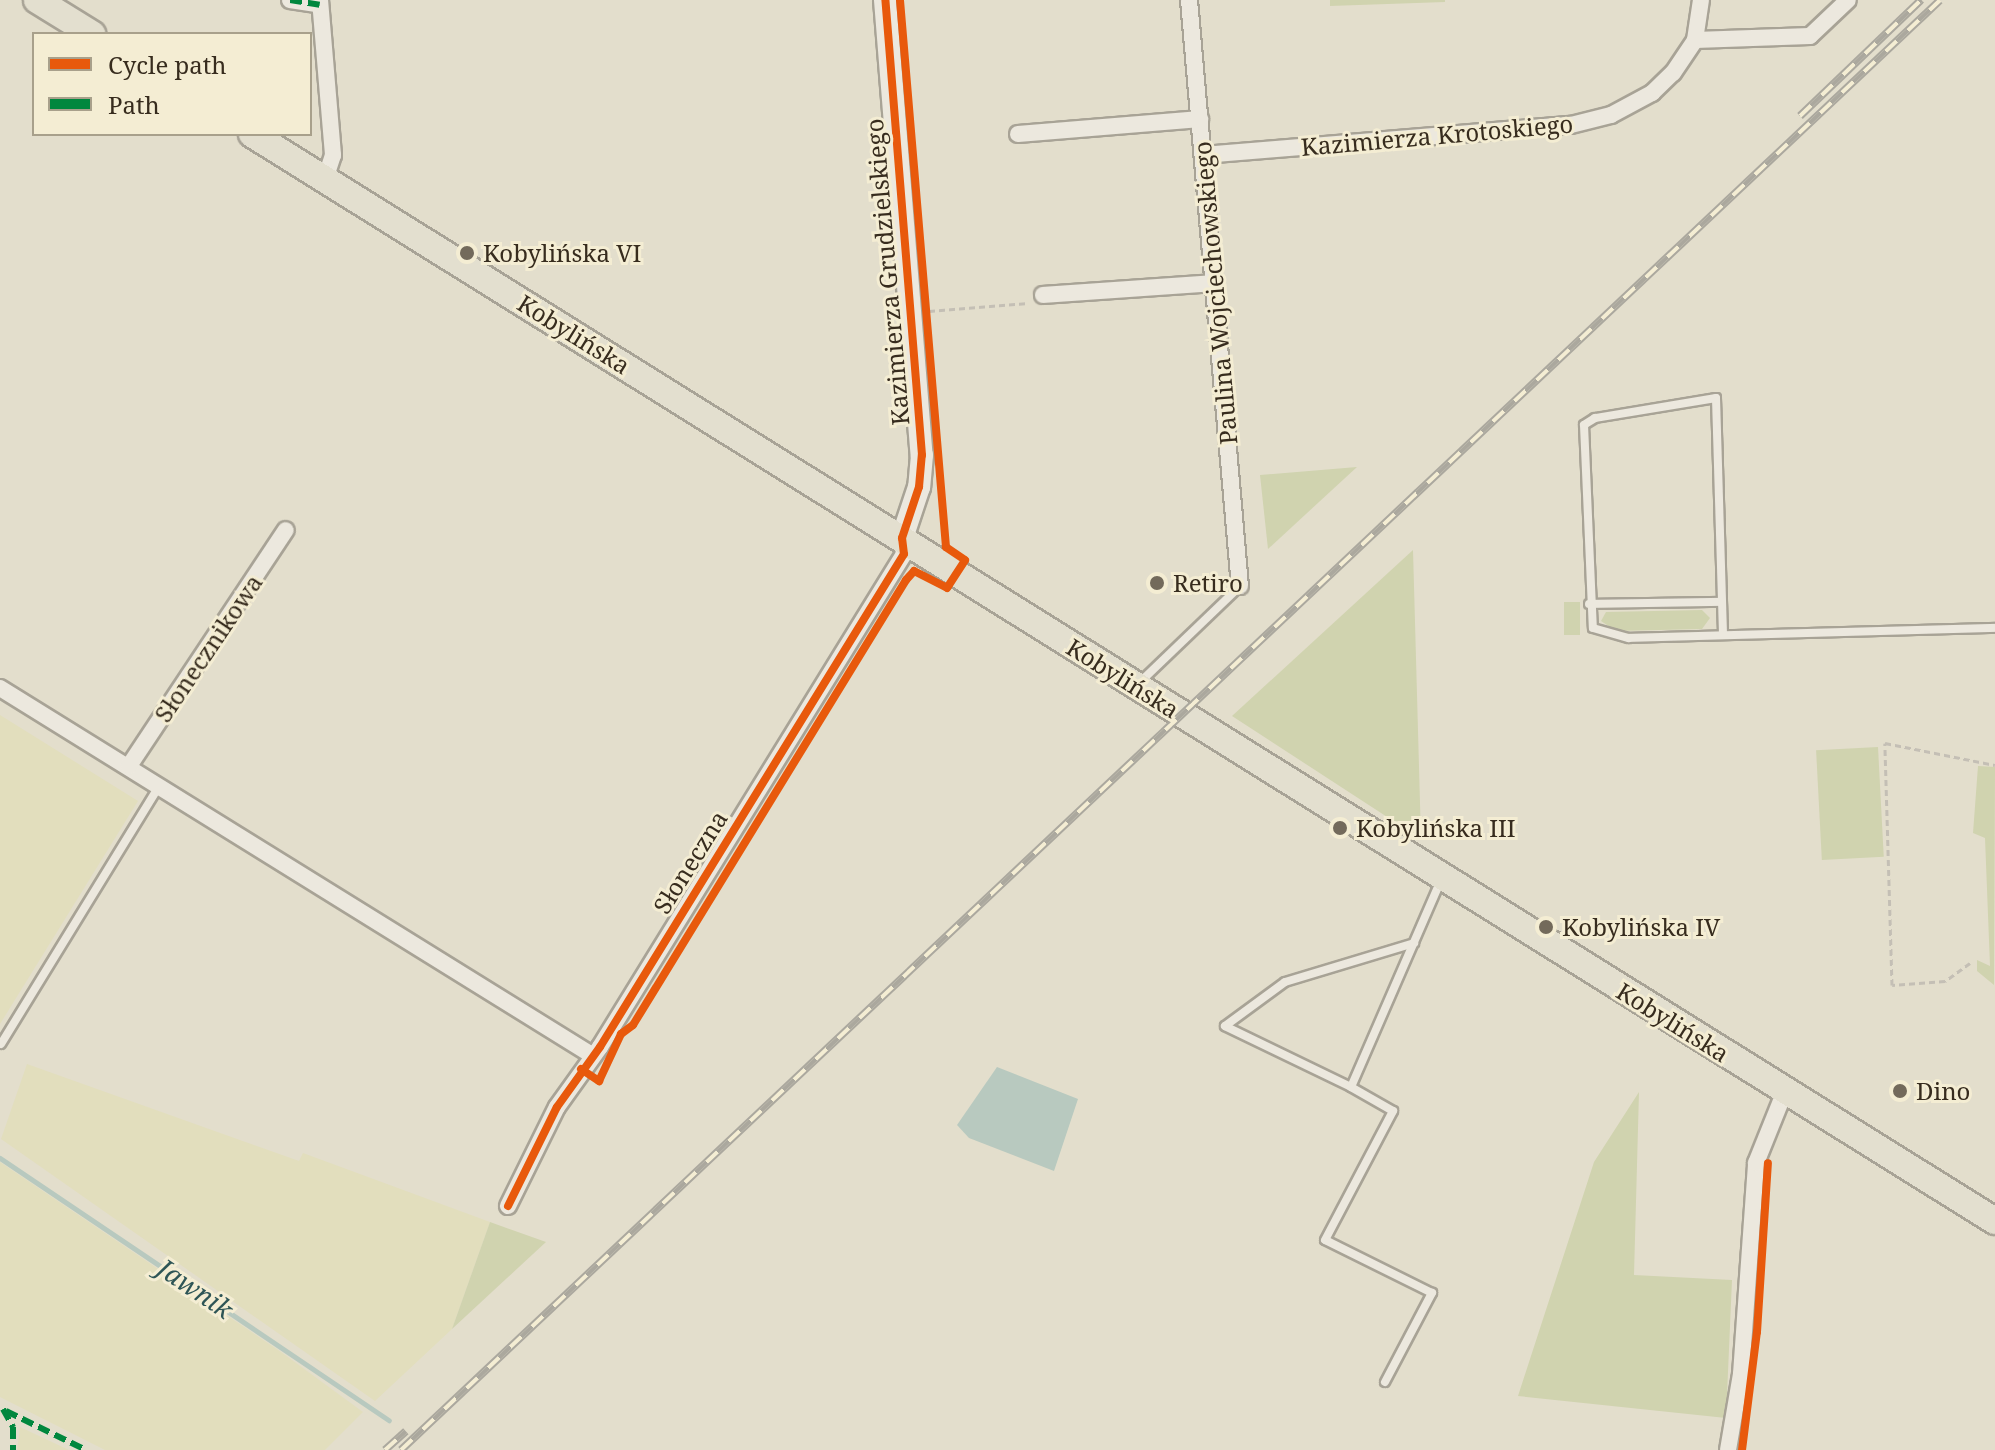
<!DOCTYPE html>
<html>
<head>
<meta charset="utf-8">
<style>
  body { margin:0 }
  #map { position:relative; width:1995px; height:1450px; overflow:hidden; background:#e3decc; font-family:"Noto Serif",serif }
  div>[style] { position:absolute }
  .farmland>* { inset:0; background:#e2debd }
  .green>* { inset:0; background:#d0d3af; transform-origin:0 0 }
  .water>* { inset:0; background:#b8c9bf }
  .stream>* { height:5px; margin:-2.5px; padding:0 2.5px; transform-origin:2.5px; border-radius:2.5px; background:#b8c9bf }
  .path>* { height:3px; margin-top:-1.5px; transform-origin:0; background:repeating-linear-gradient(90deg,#c4bfb5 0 6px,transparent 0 10px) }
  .roads { filter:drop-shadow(2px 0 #a8a396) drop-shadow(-2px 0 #a8a396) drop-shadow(0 2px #a8a396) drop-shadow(0 -2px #a8a396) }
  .lane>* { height:8px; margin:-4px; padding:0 4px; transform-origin:4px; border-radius:4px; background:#ece8de }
  .street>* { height:16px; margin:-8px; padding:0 8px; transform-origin:8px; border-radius:8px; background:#ece8de }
  .secondary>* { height:22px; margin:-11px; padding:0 11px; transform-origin:11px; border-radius:11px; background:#ece8de }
  .primary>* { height:26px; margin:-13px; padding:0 13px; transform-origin:13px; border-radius:13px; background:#e3dfcf }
  .rail>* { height:8px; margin-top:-4px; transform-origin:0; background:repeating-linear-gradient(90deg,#f4edd3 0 15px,#aba89e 0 30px); box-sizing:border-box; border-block:2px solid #aba89e }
  .quiet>* { height:6px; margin-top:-3px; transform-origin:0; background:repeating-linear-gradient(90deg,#00873e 0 12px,transparent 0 18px) }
  .cycleway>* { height:8px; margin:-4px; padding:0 4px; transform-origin:4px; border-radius:4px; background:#e8590c }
  .dots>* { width:22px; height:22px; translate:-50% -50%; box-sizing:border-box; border:4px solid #f4edd3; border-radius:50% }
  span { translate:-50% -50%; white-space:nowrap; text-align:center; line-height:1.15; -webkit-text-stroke:6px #f4edd3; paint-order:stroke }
  .street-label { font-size:24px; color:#372c1e }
  .poi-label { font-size:24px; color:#372c1e }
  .left { translate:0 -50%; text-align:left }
  .water-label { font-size:26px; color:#2e5556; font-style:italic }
  .legend { position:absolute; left:32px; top:32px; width:280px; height:104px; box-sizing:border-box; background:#f4edd3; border:2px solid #a8a08b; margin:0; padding:10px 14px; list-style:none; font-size:24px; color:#372c1e }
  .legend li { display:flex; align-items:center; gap:16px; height:40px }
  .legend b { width:40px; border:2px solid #a8a08b }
</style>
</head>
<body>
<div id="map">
  <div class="farmland">
    <i style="clip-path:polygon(0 715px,138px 801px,0 1024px)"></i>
    <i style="clip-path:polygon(27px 1064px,299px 1161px,303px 1153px,490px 1222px,452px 1329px,375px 1401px,1px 1139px)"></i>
    <i style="clip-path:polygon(0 1162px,281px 1352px,363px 1412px,325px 1450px,105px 1450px,0 1397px)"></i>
    <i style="clip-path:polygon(20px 1427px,69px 1450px,70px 1450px,17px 1450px)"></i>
  </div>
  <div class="green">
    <i style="clip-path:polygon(1330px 0,1445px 0,1445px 2px,1330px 6px)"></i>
    <i style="clip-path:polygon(1357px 467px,1268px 549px,1260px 475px)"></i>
    <i style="clip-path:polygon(1413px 550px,1421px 839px,1232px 716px)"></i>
    <i style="left:1564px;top:602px;width:16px;height:33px"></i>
    <i style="clip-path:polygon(1702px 610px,1710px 618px,1702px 629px,1616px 631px,1601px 621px,1606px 612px)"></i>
    <i style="left:1878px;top:747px;width:110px;height:62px;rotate:87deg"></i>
    <i style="clip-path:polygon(1978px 766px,1995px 767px,1994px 985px,1977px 971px,1977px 960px,1990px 966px,1985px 838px,1973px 833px)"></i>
    <i style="clip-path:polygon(1639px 1092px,1634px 1275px,1732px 1280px,1726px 1418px,1518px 1396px,1594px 1162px)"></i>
    <i style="clip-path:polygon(490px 1222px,546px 1242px,452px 1329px)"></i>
  </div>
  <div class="water">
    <i style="clip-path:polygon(997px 1067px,1078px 1099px,1054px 1171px,969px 1138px,957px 1125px)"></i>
  </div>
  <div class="stream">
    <i style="left:0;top:1158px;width:469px;rotate:34deg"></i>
  </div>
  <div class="path">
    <i style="left:929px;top:311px;width:100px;rotate:-4.6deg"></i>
    <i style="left:1970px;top:963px;width:31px;rotate:144deg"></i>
    <i style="left:1945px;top:981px;width:53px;rotate:175.7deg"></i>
    <i style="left:1892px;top:985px;width:242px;rotate:-91.7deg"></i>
    <i style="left:1885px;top:743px;width:112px;rotate:11.3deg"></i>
  </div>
  <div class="roads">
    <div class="lane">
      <i style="left:1589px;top:604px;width:133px;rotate:-0.9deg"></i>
      <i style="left:1723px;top:634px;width:236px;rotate:-91.7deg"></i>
      <i style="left:1716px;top:398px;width:123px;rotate:170.6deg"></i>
      <i style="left:1595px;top:418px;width:13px;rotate:148deg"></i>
      <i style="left:1584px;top:425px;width:203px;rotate:87.5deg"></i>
      <i style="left:1593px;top:628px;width:37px;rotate:16deg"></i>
      <i style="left:1629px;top:638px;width:366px;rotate:-1.6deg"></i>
      <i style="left:1139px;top:683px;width:140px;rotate:-43.8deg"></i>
      <i style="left:1px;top:1044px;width:304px;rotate:-58.5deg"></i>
      <i style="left:1351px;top:1087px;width:140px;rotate:-154.2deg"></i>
      <i style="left:1225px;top:1026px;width:74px;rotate:-36.3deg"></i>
      <i style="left:1285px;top:982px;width:135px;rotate:-16.8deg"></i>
      <i style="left:1385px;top:1382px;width:101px;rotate:-62.2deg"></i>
      <i style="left:1432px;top:1293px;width:119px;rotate:-153.6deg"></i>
      <i style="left:1325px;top:1240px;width:146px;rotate:-62.2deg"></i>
      <i style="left:1393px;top:1111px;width:48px;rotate:-150.3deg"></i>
      <i style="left:1351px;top:1087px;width:228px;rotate:-66.5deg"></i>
    </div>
    <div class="street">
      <i style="left:290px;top:0;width:30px;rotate:9deg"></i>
      <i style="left:320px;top:0;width:156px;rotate:85.2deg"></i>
      <i style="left:333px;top:155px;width:25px;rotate:108deg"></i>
      <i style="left:1189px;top:0;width:588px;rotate:85.03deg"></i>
      <i style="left:1695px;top:40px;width:115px;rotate:-2deg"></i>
      <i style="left:1810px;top:36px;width:52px;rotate:-43.5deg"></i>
      <i style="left:1018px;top:134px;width:183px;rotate:-4.7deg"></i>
      <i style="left:1203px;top:155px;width:369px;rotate:-4.7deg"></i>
      <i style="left:1571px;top:125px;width:41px;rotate:-14deg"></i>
      <i style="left:1611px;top:115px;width:47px;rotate:-28.2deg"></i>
      <i style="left:1652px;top:93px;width:29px;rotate:-44deg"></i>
      <i style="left:1673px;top:73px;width:40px;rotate:-56deg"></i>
      <i style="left:1695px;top:40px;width:40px;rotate:-81.5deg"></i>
      <i style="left:1043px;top:295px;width:172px;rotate:-4deg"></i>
      <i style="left:0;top:688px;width:694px;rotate:31.81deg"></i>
      <i style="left:129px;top:766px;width:283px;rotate:-56.4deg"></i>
      <i style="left:508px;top:1206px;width:110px;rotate:-63.7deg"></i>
      <i style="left:557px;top:1107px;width:74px;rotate:-54.4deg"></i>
      <i style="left:600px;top:1047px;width:579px;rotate:-58.34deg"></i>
      <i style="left:904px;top:554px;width:16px;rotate:-97deg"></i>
      <i style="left:1728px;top:1450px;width:77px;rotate:-80.3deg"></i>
      <i style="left:1741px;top:1374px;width:212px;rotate:-85.9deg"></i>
      <i style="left:1756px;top:1163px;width:78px;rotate:-68.1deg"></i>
    </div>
    <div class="secondary">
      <i style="left:885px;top:0;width:457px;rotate:85.4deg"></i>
      <i style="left:922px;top:455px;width:32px;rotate:95deg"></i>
      <i style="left:919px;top:487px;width:54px;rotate:108.4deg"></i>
    </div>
    <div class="primary">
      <i style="left:37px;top:0;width:65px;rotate:31.7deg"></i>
      <i style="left:252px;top:134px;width:2054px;rotate:31.95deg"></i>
    </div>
  </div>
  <div class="rail">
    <i style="left:1800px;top:116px;width:168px;rotate:-43.8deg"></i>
    <i style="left:385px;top:1450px;width:28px;rotate:-42deg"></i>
    <i style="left:401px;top:1450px;width:2114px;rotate:-43.29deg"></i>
  </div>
  <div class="quiet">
    <i style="left:290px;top:0;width:30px;rotate:9deg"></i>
    <i style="left:3px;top:1409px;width:21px;rotate:61deg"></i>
    <i style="left:13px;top:1427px;width:23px;rotate:90deg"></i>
    <i style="left:6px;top:1411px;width:89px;rotate:26deg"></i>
  </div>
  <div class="cycleway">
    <i style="left:581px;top:1069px;width:22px;rotate:34deg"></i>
    <i style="left:599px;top:1081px;width:52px;rotate:-64.9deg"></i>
    <i style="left:621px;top:1034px;width:15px;rotate:-37deg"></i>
    <i style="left:633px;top:1025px;width:522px;rotate:-58.47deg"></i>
    <i style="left:906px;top:580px;width:12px;rotate:-48deg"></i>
    <i style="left:914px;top:571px;width:37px;rotate:27deg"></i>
    <i style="left:947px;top:588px;width:33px;rotate:-57deg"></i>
    <i style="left:965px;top:560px;width:23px;rotate:-146deg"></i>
    <i style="left:946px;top:547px;width:549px;rotate:-94.81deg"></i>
    <i style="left:508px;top:1206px;width:110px;rotate:-63.7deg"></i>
    <i style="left:557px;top:1107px;width:74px;rotate:-54.4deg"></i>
    <i style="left:600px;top:1047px;width:579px;rotate:-58.34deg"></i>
    <i style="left:904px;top:554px;width:16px;rotate:-97deg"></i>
    <i style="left:902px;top:538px;width:54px;rotate:-71.6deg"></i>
    <i style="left:919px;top:487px;width:32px;rotate:-85deg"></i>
    <i style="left:922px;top:455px;width:457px;rotate:-94.6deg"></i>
    <i style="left:1742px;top:1450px;width:119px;rotate:-82.8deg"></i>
    <i style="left:1757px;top:1332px;width:169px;rotate:-86.3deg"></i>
  </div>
  <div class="dots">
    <i style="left:467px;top:253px;background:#736a5b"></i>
    <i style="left:1157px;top:583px;background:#736a5b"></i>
    <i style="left:1340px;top:828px;background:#736a5b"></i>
    <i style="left:1546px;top:927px;background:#736a5b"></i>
    <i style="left:1900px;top:1091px;background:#736a5b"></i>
  </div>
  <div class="street-label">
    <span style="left:1437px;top:135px;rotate:-5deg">Kazimierza Krotoskiego</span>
    <span style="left:887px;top:272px;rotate:-95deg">Kazimierza Grudzielskiego</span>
    <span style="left:1215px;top:293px;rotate:-95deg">Paulina Wojciechowskiego</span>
    <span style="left:574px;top:334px;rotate:32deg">Kobylińska</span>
    <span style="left:208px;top:648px;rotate:-56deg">Słonecznikowa</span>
    <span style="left:1123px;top:678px;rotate:32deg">Kobylińska</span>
    <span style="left:690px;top:862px;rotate:-58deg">Słoneczna</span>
    <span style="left:1673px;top:1022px;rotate:32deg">Kobylińska</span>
  </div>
  <div class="poi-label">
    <span class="left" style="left:483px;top:253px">Kobylińska VI</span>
    <span class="left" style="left:1173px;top:583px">Retiro</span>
    <span class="left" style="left:1356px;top:828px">Kobylińska III</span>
    <span class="left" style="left:1562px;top:927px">Kobylińska IV</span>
    <span class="left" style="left:1916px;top:1091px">Dino</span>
  </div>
  <div class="water-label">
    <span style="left:195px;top:1289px;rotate:34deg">Jawnik</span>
  </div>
  <ul class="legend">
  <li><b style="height:10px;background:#e8590c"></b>Cycle path</li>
  <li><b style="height:10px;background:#00873e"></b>Path</li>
  </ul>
</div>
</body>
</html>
